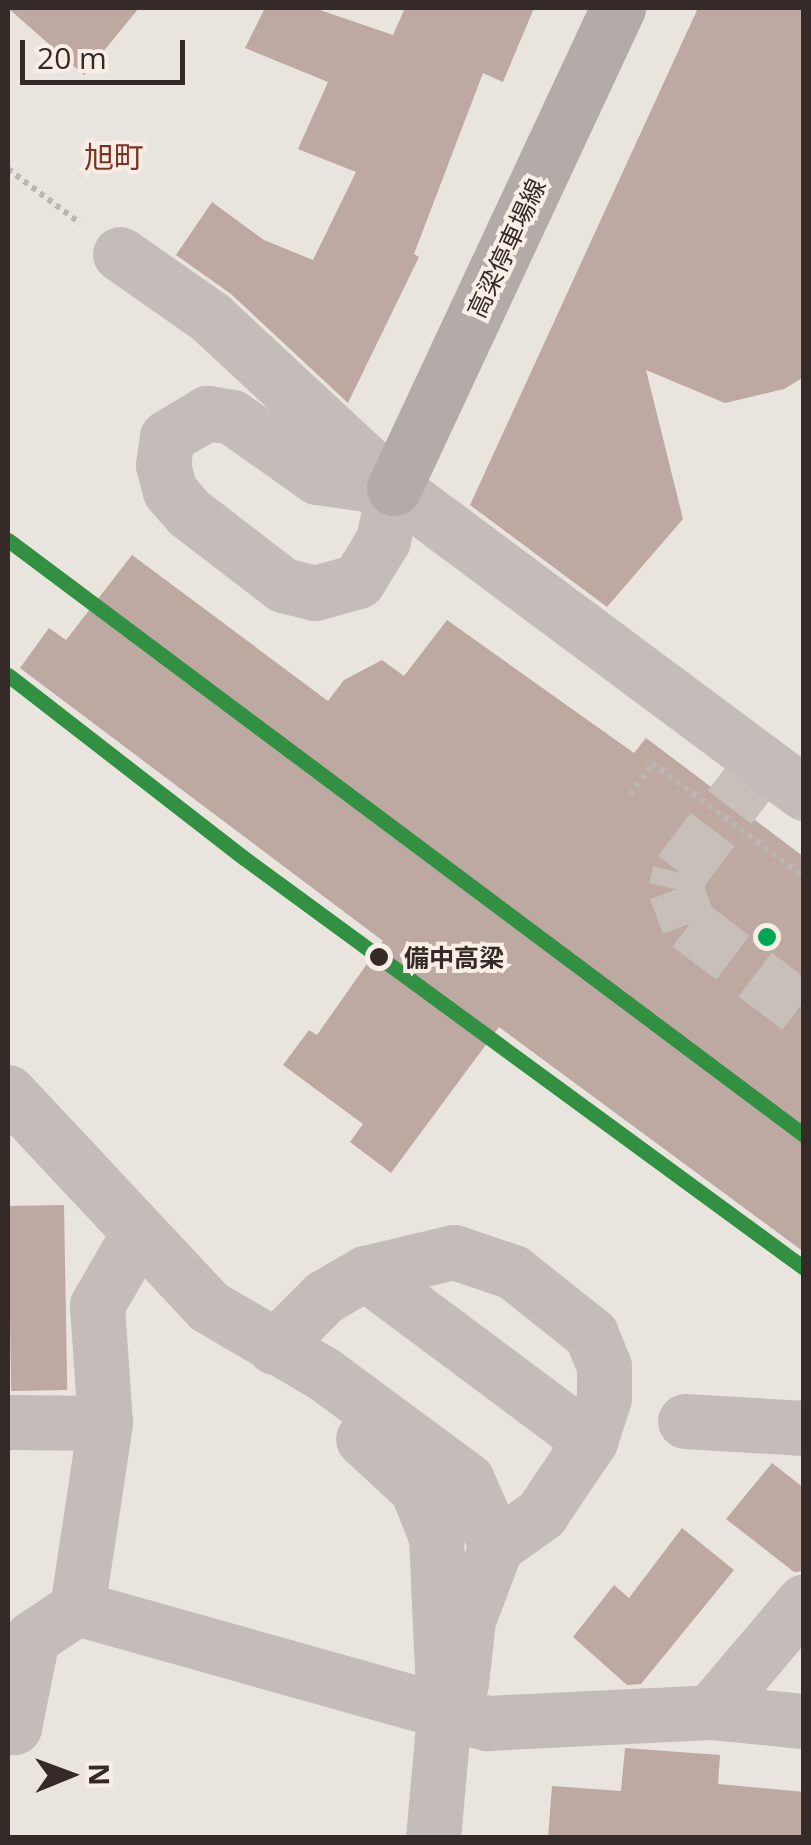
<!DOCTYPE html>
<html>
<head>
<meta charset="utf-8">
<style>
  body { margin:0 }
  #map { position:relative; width:811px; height:1845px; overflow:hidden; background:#eae4df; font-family:"Open Sans","Noto Sans JP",sans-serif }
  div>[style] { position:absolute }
  .building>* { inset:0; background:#bda8a2; transform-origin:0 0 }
  .minor-tunnel>* { height:55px; margin-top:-27.5px; transform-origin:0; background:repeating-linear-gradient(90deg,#c6bfba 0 55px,transparent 0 83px) }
  .path>* { height:6px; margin-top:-3px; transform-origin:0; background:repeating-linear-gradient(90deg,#bcb5b1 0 5px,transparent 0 10px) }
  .minor>* { height:55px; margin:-27.5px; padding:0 27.5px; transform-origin:27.5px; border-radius:27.5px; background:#c3bcb8 }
  .major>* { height:55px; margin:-27.5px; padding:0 27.5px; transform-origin:27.5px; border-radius:27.5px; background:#b2aba8 }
  .rail-1>* { height:15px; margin:-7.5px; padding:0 7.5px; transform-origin:7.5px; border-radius:7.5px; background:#319041 }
  .dots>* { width:28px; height:28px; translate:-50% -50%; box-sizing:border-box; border:5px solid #f8eee6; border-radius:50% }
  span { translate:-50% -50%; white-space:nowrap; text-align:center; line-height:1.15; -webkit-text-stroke:8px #f8eee6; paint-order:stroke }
  .street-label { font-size:25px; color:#342a27 }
  .stop-label { font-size:25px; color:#342a27; font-weight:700 }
  .left { translate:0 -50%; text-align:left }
  .quarter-label { font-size:30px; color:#7d3226 }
  .frame { position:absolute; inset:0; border:10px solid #342a27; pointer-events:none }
  .north { position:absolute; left:20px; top:1725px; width:100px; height:100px; -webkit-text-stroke:8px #f8eee6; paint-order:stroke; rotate:89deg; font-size:28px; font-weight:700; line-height:40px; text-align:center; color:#342a27 }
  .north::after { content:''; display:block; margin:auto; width:35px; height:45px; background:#342a27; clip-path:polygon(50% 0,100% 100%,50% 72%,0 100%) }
  .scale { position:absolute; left:20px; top:40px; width:165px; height:45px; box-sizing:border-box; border:5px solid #342a27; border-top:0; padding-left:12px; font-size:30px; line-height:35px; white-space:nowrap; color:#342a27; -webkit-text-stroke:8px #f8eee6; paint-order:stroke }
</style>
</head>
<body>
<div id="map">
  <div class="building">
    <i style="clip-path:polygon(8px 8px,139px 8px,84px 75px)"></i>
    <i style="clip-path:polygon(265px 8px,314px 8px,393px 35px,405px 8px,534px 8px,503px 82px,483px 73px,414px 254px,419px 257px,348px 403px,231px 294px,176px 255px,212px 202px,264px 240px,313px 260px,356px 172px,298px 149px,328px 82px,245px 48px)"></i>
    <i style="clip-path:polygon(698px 8px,804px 8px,804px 377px,784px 389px,725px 403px,646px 370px,683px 519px,607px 607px,470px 505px)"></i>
    <i style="clip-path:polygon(132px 555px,328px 701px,344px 680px,382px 660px,404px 676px,447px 620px,634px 753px,646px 738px,804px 857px,804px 1252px,499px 1027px,391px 1173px,350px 1142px,363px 1124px,283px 1065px,309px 1030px,317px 1035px,383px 941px,20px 668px,49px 628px,66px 640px)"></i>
    <i style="left:64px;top:1205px;width:185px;height:56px;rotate:89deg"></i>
    <i style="clip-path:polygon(772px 1463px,804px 1488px,804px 1571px,794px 1572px,726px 1519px)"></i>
    <i style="clip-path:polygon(682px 1528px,734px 1570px,641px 1684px,627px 1685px,573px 1637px,614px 1585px,629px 1598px)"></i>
    <i style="clip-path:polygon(625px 1748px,720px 1755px,718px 1784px,804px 1792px,804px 1838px,548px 1838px,552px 1786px,621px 1791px)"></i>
  </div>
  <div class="minor-tunnel">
    <i style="left:763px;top:763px;width:137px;rotate:127.3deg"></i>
    <i style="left:680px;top:872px;width:17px;rotate:103deg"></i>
    <i style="left:676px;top:889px;width:37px;rotate:70deg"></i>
    <i style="left:689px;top:924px;width:144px;rotate:37.1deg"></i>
  </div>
  <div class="path">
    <i style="left:8px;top:169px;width:90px;rotate:36.9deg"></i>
    <i style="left:630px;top:795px;width:39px;rotate:-55deg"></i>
    <i style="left:652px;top:763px;width:190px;rotate:36.9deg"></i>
  </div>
  <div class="minor">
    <i style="left:120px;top:254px;width:110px;rotate:35deg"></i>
    <i style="left:210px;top:317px;width:251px;rotate:42.9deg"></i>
    <i style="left:394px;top:488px;width:511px;rotate:36.65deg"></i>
    <i style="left:207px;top:413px;width:25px;rotate:9deg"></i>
    <i style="left:232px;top:417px;width:104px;rotate:35.2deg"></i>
    <i style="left:317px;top:477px;width:78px;rotate:8.1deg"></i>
    <i style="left:394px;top:488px;width:53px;rotate:101.9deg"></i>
    <i style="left:383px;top:540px;width:48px;rotate:121.4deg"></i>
    <i style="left:358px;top:581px;width:45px;rotate:164.4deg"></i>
    <i style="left:315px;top:593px;width:33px;rotate:-166deg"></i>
    <i style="left:283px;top:585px;width:118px;rotate:-142.5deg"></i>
    <i style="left:189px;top:513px;width:29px;rotate:-131deg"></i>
    <i style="left:170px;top:491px;width:27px;rotate:-105deg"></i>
    <i style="left:163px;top:465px;width:28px;rotate:-82deg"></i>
    <i style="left:167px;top:437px;width:47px;rotate:-31deg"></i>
    <i style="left:8px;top:1092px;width:293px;rotate:46.9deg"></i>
    <i style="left:208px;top:1306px;width:134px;rotate:30.4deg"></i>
    <i style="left:324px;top:1374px;width:178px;rotate:36.5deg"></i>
    <i style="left:467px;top:1480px;width:72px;rotate:66.3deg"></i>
    <i style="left:365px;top:1273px;width:281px;rotate:36.7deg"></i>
    <i style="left:274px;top:1347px;width:71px;rotate:-45deg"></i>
    <i style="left:324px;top:1297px;width:48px;rotate:-30.3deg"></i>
    <i style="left:365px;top:1273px;width:91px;rotate:-13.3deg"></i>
    <i style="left:454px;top:1252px;width:62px;rotate:18.7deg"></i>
    <i style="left:513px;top:1272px;width:100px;rotate:38.5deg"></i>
    <i style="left:591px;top:1334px;width:35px;rotate:68deg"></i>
    <i style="left:604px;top:1366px;width:32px;rotate:90deg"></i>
    <i style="left:604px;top:1398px;width:45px;rotate:108deg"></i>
    <i style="left:590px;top:1441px;width:88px;rotate:123.9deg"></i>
    <i style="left:541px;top:1514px;width:55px;rotate:144.6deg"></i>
    <i style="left:496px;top:1546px;width:79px;rotate:110.7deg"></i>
    <i style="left:468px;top:1620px;width:63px;rotate:96.3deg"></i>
    <i style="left:461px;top:1683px;width:36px;rotate:118deg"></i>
    <i style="left:685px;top:1421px;width:119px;rotate:3.4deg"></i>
    <i style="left:8px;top:1422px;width:97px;rotate:0.6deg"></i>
    <i style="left:105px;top:1423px;width:187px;rotate:98.6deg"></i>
    <i style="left:77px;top:1608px;width:54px;rotate:146.3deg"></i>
    <i style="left:32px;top:1638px;width:91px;rotate:101.4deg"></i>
    <i style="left:14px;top:1727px;width:6px;rotate:-171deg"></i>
    <i style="left:105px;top:1423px;width:118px;rotate:-93.9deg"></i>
    <i style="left:97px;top:1305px;width:80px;rotate:-59.9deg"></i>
    <i style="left:363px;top:1439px;width:74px;rotate:42.8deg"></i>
    <i style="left:417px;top:1489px;width:52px;rotate:68.4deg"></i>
    <i style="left:436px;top:1537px;width:178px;rotate:87.4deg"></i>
    <i style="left:444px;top:1715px;width:123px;rotate:95.1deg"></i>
    <i style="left:77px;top:1608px;width:426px;rotate:15.7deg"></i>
    <i style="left:487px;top:1723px;width:223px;rotate:-2.8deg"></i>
    <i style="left:710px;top:1712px;width:94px;rotate:5.5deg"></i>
    <i style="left:710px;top:1712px;width:145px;rotate:-49.7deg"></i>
  </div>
  <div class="major">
    <i style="left:394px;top:488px;width:530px;rotate:-64.98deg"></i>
  </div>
  <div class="rail-1">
    <i style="left:8px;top:540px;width:994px;rotate:36.78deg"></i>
    <i style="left:8px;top:675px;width:299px;rotate:37.8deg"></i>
    <i style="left:244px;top:858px;width:694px;rotate:36.21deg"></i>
  </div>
  <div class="dots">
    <i style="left:767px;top:937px;background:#00a651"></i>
    <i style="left:379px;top:957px;background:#342a27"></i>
  </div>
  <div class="street-label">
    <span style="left:506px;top:248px;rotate:-65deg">高梁停車場線</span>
  </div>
  <div class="stop-label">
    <span class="left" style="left:404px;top:957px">備中高梁</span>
  </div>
  <div class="quarter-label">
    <span style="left:114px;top:157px">旭町</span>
  </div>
  <div class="frame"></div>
  <div class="north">N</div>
  <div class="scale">20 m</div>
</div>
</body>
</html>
